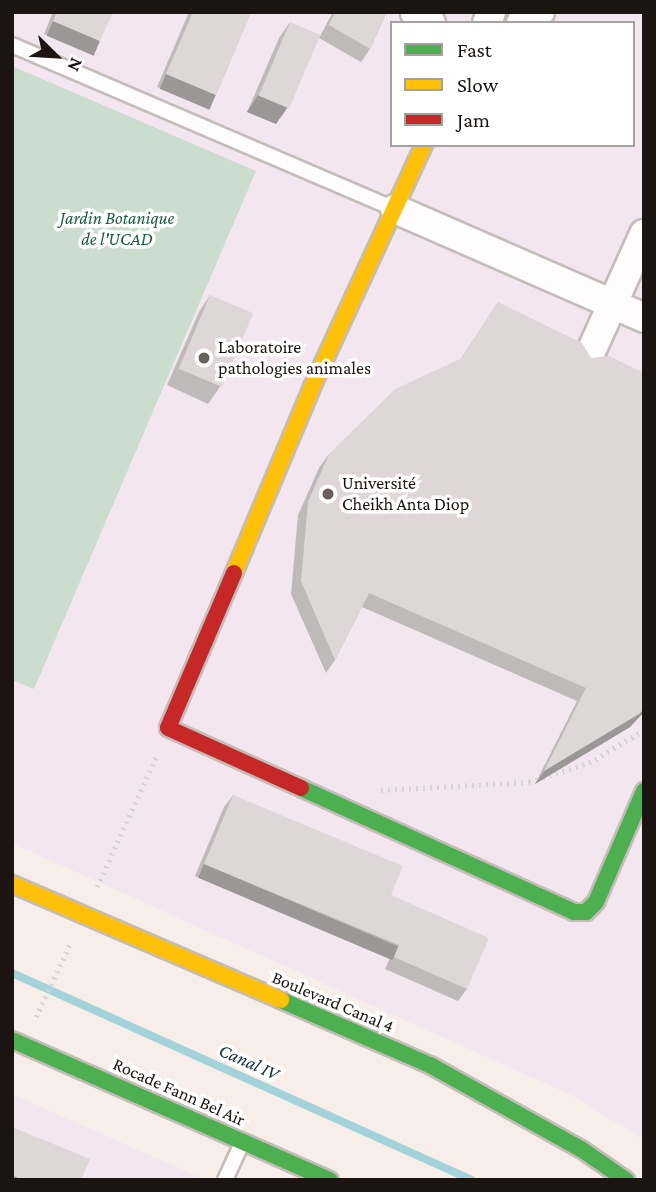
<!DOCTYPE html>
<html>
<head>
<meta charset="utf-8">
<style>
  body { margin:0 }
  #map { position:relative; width:656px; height:1192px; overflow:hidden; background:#f7eee9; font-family:"Crimson Pro",serif }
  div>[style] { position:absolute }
  .education>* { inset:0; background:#f4e6ee }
  .green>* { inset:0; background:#cbddcf }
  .stream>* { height:8px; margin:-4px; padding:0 4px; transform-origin:4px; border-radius:4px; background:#a1d3d9 }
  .path>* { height:4.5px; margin-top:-2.25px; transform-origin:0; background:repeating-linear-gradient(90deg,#d6d3d1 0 2px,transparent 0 7px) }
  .roads { filter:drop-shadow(2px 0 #c4bcb8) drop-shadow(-2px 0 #c4bcb8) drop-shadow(0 2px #c4bcb8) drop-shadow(0 -2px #c4bcb8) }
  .lane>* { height:14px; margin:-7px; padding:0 7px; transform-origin:7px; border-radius:7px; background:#fefcfc }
  .street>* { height:28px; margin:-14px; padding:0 14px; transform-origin:14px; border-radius:14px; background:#fefcfc }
  .fast>* { height:16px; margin:-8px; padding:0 8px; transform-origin:8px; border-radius:8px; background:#4caf50 }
  .slow>* { height:16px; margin:-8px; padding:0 8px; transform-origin:8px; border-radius:8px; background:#ffc107 }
  .jam>* { height:16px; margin:-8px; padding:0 8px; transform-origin:8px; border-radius:8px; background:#c62828 }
  .wall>* { inset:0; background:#c0b9b9 }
  .shaded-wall>* { inset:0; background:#9c9696; transform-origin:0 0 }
  .building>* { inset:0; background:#dfd7d7; transform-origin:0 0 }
  .dots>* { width:19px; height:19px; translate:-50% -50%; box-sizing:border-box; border:4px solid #fff; border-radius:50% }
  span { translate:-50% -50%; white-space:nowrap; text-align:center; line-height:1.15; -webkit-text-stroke:7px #fff; paint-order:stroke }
  .park-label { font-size:18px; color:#185f41; font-style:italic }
  .poi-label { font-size:18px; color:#1b1410 }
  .left { translate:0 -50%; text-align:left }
  .street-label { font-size:18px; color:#1b1410 }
  .water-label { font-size:19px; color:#0e3439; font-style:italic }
  .frame { position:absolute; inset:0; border:14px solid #1b1410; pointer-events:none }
  .legend { position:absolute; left:390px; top:21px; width:245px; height:126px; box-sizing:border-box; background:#fff; border:2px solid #a4a19f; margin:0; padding:9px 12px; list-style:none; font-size:21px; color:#1b1410 }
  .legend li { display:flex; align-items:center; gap:14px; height:35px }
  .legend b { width:35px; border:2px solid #a4a19f }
  .north { position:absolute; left:21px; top:21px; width:70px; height:70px; -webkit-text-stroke:5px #fff; paint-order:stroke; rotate:114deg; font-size:19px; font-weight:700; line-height:28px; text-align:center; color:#1b1410 }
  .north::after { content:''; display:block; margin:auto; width:24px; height:32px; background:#1b1410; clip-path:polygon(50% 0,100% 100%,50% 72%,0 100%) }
</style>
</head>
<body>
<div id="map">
  <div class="education">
    <i style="clip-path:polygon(evenodd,12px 12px,644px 12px,644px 1140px,571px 1095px,12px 843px,12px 12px,392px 23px,633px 23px,633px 145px,392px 145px,392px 23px)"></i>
    <i style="clip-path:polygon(12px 1094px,206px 1180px,12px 1180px)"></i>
  </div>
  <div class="green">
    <i style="clip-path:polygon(12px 66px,256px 171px,34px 689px,12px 680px)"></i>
  </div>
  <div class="stream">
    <i style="left:12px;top:973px;width:504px;rotate:24.23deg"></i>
  </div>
  <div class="path">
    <i style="left:381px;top:790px;width:148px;rotate:-3.1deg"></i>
    <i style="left:529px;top:782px;width:63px;rotate:-17.6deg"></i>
    <i style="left:589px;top:763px;width:64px;rotate:-31deg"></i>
    <i style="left:97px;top:887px;width:145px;rotate:-65.6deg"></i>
    <i style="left:36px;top:1017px;width:83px;rotate:-65deg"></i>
  </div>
  <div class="roads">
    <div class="lane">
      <i style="left:12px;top:45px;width:414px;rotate:23.2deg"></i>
      <i style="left:225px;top:1180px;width:41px;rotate:-65.3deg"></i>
    </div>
    <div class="street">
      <i style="left:415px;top:13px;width:19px;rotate:32deg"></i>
      <i style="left:487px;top:23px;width:12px;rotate:-70deg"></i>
      <i style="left:521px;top:23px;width:22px;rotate:-30deg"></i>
      <i style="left:395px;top:209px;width:272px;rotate:23.6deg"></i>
      <i style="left:589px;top:356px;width:134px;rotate:-65.7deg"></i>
    </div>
    <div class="fast">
      <i style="left:301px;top:788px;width:300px;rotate:24.4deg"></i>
      <i style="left:574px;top:912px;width:12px"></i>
      <i style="left:586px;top:912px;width:14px;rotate:-45deg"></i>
      <i style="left:596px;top:902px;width:121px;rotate:-66.6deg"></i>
      <i style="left:281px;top:1000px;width:163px;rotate:23.6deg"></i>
      <i style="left:430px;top:1065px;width:173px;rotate:29.1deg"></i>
      <i style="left:581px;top:1149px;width:55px;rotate:34.6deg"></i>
      <i style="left:12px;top:1040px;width:347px;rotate:23.8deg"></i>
    </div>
    <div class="slow">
      <i style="left:234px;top:573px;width:202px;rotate:-67.2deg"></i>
      <i style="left:312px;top:387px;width:267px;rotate:-65.2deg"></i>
      <i style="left:12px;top:884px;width:293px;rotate:23.3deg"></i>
    </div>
    <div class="jam">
      <i style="left:234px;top:573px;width:168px;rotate:113.1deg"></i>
      <i style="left:168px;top:728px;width:146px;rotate:24.3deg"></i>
    </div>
  </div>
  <div class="wall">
    <i style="clip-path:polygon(53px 12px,113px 12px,92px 54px,44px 34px)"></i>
    <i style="clip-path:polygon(189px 12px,251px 12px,216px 95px,207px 108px,157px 87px)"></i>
    <i style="clip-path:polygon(333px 12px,387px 12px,370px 49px,361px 62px,319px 38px)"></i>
    <i style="clip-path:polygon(290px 22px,276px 124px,247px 112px,279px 38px)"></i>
    <i style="clip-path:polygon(210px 295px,220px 387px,208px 404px,167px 385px,199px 312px)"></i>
    <i style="clip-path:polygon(498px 302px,591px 358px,644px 373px,644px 712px,630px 727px,535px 784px,577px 701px,362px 607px,335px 660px,326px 673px,291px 594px,298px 515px,319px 468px,329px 454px,461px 359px)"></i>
    <i style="clip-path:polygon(233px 795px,391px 895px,467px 989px,458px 1001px,385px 969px,390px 958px,195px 876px,224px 807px)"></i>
  </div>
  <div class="shaded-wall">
    <i style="left:53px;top:21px;width:51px;height:16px;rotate:23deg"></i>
    <i style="left:166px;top:74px;width:54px;height:16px;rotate:23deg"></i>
    <i style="clip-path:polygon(258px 95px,288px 107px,276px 124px,247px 112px)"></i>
    <i style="clip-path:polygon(644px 709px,644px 712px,630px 727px,535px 784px,544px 771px)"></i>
    <i style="left:204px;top:864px;width:211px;height:15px;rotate:23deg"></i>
    <i style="clip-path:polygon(12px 1175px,23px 1180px,12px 1180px)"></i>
  </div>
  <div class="building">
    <i style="clip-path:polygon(57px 12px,113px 12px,100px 41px,53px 21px)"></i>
    <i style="clip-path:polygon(193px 12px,251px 12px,216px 95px,166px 74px)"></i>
    <i style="clip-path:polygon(335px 12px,387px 12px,370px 49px,329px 25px)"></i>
    <i style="left:290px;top:22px;width:33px;height:80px;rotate:23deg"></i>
    <i style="left:210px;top:295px;width:47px;height:80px;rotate:23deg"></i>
    <i style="clip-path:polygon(498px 302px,582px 343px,591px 358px,609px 356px,644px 373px,644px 709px,639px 714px,544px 771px,586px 688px,369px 593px,335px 660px,301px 581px,308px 502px,329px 454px,395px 389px,462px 358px)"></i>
    <i style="clip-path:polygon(233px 795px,403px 866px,391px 895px,489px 938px,467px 989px,394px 957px,399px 945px,204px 864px)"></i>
    <i style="clip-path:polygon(12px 1127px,90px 1159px,81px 1180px,23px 1180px,12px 1175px)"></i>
  </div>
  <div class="dots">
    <i style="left:204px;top:358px;background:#68605c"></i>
    <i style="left:328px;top:494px;background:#68605c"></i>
  </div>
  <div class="park-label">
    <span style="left:117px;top:229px">Jardin Botanique<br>de l'UCAD</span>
  </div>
  <div class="poi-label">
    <span class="left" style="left:218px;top:358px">Laboratoire<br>pathologies animales</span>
    <span class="left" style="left:342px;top:494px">Université<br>Cheikh Anta Diop</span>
  </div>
  <div class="street-label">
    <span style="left:333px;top:1002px;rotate:23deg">Boulevard Canal 4</span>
    <span style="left:179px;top:1092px;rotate:24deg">Rocade Fann Bel Air</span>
  </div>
  <div class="water-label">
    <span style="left:249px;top:1062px;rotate:24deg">Canal IV</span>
  </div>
  <div class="frame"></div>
  <ul class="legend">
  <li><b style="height:9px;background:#4caf50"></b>Fast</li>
  <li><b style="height:9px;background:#ffc107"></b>Slow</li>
  <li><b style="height:9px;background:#c62828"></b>Jam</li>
  </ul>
  <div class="north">N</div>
</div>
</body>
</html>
